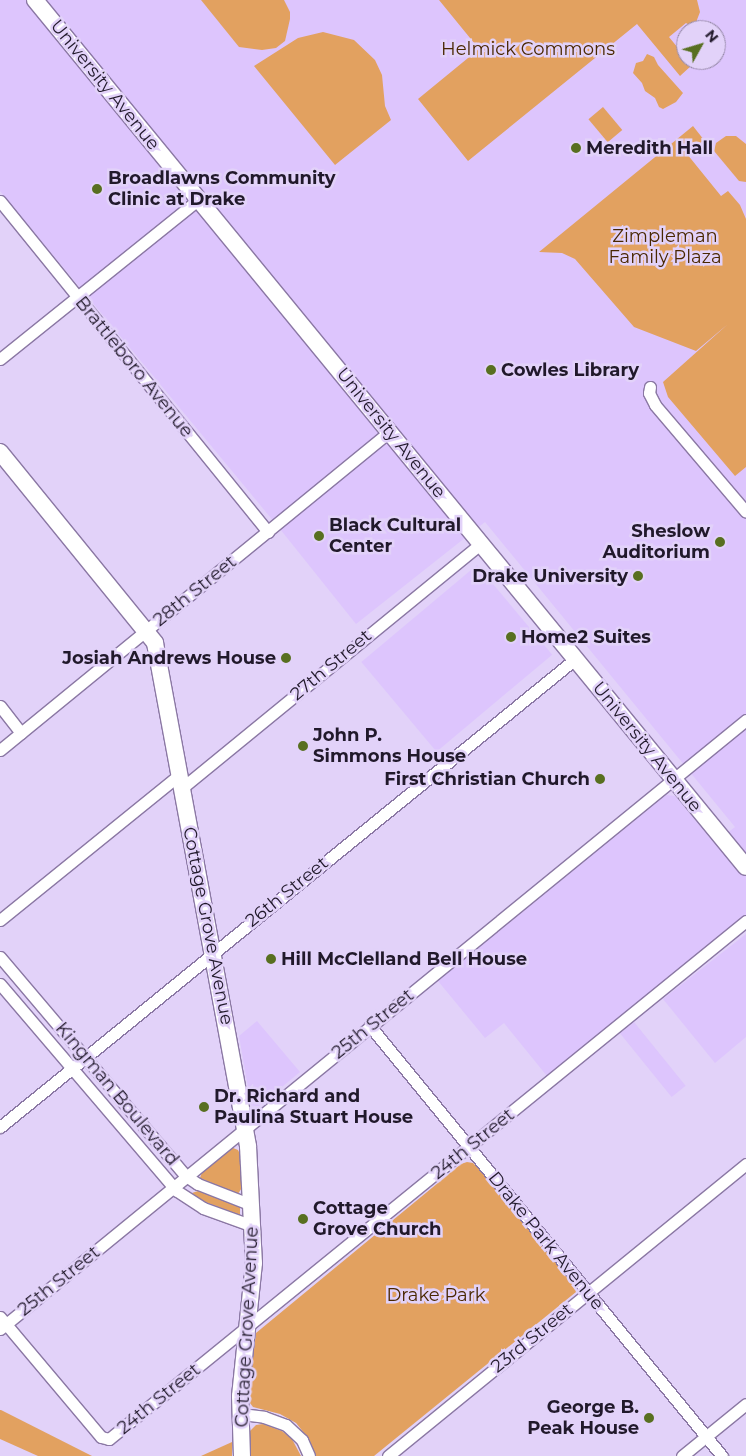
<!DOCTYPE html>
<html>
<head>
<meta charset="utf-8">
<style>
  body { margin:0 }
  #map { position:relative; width:746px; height:1456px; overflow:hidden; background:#e2d2f9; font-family:Montserrat,sans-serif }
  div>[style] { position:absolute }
  .built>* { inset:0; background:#ddc5fd; transform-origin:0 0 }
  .green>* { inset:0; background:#e2a160; transform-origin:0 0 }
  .roads { filter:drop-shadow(1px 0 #8b78a4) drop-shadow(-1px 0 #8b78a4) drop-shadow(0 1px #8b78a4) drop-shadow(0 -1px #8b78a4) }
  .street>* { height:11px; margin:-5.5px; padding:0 5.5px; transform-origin:5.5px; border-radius:5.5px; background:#fff }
  .secondary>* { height:16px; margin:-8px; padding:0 8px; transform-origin:8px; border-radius:8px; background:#fff }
  .dots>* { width:14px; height:14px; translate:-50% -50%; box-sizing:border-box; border:2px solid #e2d2f9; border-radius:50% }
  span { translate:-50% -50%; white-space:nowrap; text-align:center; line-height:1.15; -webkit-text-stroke:5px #e2d2f9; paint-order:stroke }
  .park-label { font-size:18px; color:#492700 }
  .street-label { font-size:18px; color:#21192b }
  .poi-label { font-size:18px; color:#21192b; font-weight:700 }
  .left { translate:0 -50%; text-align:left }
  .right { translate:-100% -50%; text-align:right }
  .north { position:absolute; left:676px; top:20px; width:50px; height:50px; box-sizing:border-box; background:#e2d2f9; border:1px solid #9588a7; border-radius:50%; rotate:51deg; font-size:14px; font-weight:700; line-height:20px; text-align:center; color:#21192b }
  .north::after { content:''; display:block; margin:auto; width:18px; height:22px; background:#586f20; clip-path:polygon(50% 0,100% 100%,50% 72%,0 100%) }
</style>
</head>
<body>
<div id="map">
  <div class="built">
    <i style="clip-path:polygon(evenodd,0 0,27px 0,46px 24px,29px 0,746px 0,746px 923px,551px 1081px,504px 1023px,485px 1038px,438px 981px,666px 795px,675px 796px,714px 843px,735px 827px,485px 522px,356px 624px,280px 529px,0 191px,0 0,686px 30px,716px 30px,716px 60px,686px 60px,686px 30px)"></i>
    <i style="left:477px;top:565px;width:117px;height:151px;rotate:50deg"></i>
    <i style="clip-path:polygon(746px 934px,746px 1037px,715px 1063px,663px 999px)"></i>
    <i style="clip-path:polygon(257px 1021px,300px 1072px,259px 1106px,255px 1106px,251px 1105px,239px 1036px)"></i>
    <i style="left:634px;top:1022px;width:82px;height:18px;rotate:51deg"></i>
  </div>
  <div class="green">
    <i style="clip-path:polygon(201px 0,284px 0,290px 12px,290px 19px,285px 41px,276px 48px,262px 50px,239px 47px)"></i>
    <i style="clip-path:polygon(439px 0,697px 0,700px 12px,695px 25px,687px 30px,691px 26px,686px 23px,669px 37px,692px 65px,680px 76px,637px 24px,468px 161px,418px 99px,479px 49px)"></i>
    <i style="clip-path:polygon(323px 32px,354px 40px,375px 60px,382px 75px,385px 106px,391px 120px,335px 165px,254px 66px,298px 38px)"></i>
    <i style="clip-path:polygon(647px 54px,654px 57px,658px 65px,683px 93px,676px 102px,663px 109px,659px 107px,655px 98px,645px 91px,642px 83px,633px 73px,636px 63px,643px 61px)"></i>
    <i style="left:603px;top:107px;width:30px;height:19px;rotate:50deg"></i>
    <i style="clip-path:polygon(693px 126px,704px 140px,687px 154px,721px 196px,728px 191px,740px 205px,746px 219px,746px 467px,735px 476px,668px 397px,663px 382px,728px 324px,696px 351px,634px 327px,575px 259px,562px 253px,539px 252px)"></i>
    <i style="clip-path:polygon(726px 136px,736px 136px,746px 144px,746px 182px,739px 181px,714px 151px,716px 143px)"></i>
    <i style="clip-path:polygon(233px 1148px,238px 1150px,240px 1154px,243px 1186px,238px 1194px,200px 1178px,202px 1172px)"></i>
    <i style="clip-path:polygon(467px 1162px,473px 1163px,478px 1168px,572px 1283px,576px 1292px,374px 1456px,316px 1456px,309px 1439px,296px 1423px,280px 1414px,253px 1407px,250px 1403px,249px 1391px,256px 1333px,461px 1164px)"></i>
    <i style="clip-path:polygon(198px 1191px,240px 1207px,240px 1215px,200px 1200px,192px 1193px)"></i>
    <i style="clip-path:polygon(0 1410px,1px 1410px,92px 1456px,38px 1456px,0 1439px)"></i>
    <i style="clip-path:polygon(263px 1424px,282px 1431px,292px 1439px,301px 1456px,250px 1456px,250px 1431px,256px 1425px)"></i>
    <i style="clip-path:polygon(232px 1442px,232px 1456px,201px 1456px)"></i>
  </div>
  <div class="roads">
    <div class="street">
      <i style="left:0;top:201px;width:426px;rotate:51deg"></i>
      <i style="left:0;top:359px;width:255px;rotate:-38.8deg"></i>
      <i style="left:650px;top:387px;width:6px;rotate:99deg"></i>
      <i style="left:649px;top:393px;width:13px;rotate:63deg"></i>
      <i style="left:655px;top:405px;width:140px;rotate:49.6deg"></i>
      <i style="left:0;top:706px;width:34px;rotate:52deg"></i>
      <i style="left:0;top:750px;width:502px;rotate:-39.27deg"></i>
      <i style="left:182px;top:788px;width:387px;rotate:-39.3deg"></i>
      <i style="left:0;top:920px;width:230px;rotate:-39deg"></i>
      <i style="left:0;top:957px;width:287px;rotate:49.7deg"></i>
      <i style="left:186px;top:1176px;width:14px;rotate:34deg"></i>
      <i style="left:198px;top:1184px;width:58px;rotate:21.3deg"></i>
      <i style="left:0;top:984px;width:272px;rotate:49.5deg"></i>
      <i style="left:177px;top:1191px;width:31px;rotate:33deg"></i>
      <i style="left:203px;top:1208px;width:53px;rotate:19.8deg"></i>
      <i style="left:370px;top:1026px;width:556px;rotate:50.7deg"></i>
      <i style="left:0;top:1127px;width:741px;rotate:-39.14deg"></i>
      <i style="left:0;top:1317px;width:157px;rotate:49.9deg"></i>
      <i style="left:101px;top:1437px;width:8px;rotate:14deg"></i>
      <i style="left:109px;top:1439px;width:821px;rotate:-39.12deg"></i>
      <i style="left:0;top:1329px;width:963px;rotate:-39.23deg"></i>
      <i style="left:241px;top:1414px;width:23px;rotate:7deg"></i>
      <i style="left:264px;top:1417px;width:23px;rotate:20deg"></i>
      <i style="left:286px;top:1425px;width:22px;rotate:43deg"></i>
      <i style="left:302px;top:1440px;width:17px;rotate:66deg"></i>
      <i style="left:388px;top:1456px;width:462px;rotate:-39.2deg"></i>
      <i style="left:682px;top:1456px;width:82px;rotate:-39.1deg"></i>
    </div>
    <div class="secondary">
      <i style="left:35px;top:0;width:1121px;rotate:50.65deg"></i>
      <i style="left:0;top:452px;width:246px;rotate:50.9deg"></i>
      <i style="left:155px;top:643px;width:512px;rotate:79.52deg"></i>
      <i style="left:248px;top:1146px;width:117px;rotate:87.1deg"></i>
      <i style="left:254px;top:1263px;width:134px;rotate:96deg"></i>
      <i style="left:240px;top:1396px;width:60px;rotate:88.1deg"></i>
    </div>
  </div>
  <div class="dots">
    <i style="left:576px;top:148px;background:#586f20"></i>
    <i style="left:97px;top:189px;background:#586f20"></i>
    <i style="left:491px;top:370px;background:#586f20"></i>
    <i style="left:319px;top:536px;background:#586f20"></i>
    <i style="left:720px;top:542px;background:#586f20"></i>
    <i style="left:638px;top:576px;background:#586f20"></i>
    <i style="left:511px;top:637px;background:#586f20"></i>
    <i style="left:286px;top:658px;background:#586f20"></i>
    <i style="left:303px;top:746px;background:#586f20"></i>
    <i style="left:600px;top:779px;background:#586f20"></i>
    <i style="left:271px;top:959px;background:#586f20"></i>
    <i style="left:204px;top:1107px;background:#586f20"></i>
    <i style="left:303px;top:1219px;background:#586f20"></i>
    <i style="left:649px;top:1418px;background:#586f20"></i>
  </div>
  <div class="park-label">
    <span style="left:528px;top:49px">Helmick Commons</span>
    <span style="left:665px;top:247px">Zimpleman<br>Family Plaza</span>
    <span style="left:436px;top:1295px">Drake Park</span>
  </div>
  <div class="street-label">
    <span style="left:105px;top:85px;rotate:51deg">University Avenue</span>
    <span style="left:134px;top:367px;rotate:51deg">Brattleboro Avenue</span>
    <span style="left:391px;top:433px;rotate:51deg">University Avenue</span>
    <span style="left:195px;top:591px;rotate:-39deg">28th Street</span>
    <span style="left:331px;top:665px;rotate:-40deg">27th Street</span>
    <span style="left:647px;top:747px;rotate:51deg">University Avenue</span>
    <span style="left:287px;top:892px;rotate:-39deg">26th Street</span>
    <span style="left:208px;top:926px;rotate:79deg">Cottage Grove Avenue</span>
    <span style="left:373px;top:1024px;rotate:-39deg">25th Street</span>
    <span style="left:117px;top:1094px;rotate:50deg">Kingman Boulevard</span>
    <span style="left:473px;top:1144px;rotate:-39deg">24th Street</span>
    <span style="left:546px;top:1241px;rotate:51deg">Drake Park Avenue</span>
    <span style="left:59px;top:1281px;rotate:-39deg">25th Street</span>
    <span style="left:247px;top:1327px;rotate:-87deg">Cottage Grove Avenue</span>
    <span style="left:532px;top:1338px;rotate:-39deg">23rd Street</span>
    <span style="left:159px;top:1399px;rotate:-39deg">24th Street</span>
  </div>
  <div class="poi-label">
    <span class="left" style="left:586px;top:148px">Meredith Hall</span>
    <span class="left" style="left:108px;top:189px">Broadlawns Community<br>Clinic at Drake</span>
    <span class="left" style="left:501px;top:370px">Cowles Library</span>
    <span class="left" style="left:329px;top:536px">Black Cultural<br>Center</span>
    <span class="right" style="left:710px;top:542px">Sheslow<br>Auditorium</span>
    <span class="right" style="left:628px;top:576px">Drake University</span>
    <span class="left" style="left:521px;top:637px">Home2 Suites</span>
    <span class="right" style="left:276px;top:658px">Josiah Andrews House</span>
    <span class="left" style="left:313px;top:746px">John P.<br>Simmons House</span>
    <span class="right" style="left:590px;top:779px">First Christian Church</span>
    <span class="left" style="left:281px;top:959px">Hill McClelland Bell House</span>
    <span class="left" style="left:214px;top:1107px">Dr. Richard and<br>Paulina Stuart House</span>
    <span class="left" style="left:313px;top:1219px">Cottage<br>Grove Church</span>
    <span class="right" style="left:639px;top:1418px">George B.<br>Peak House</span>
  </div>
  <div class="north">N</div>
</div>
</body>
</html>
